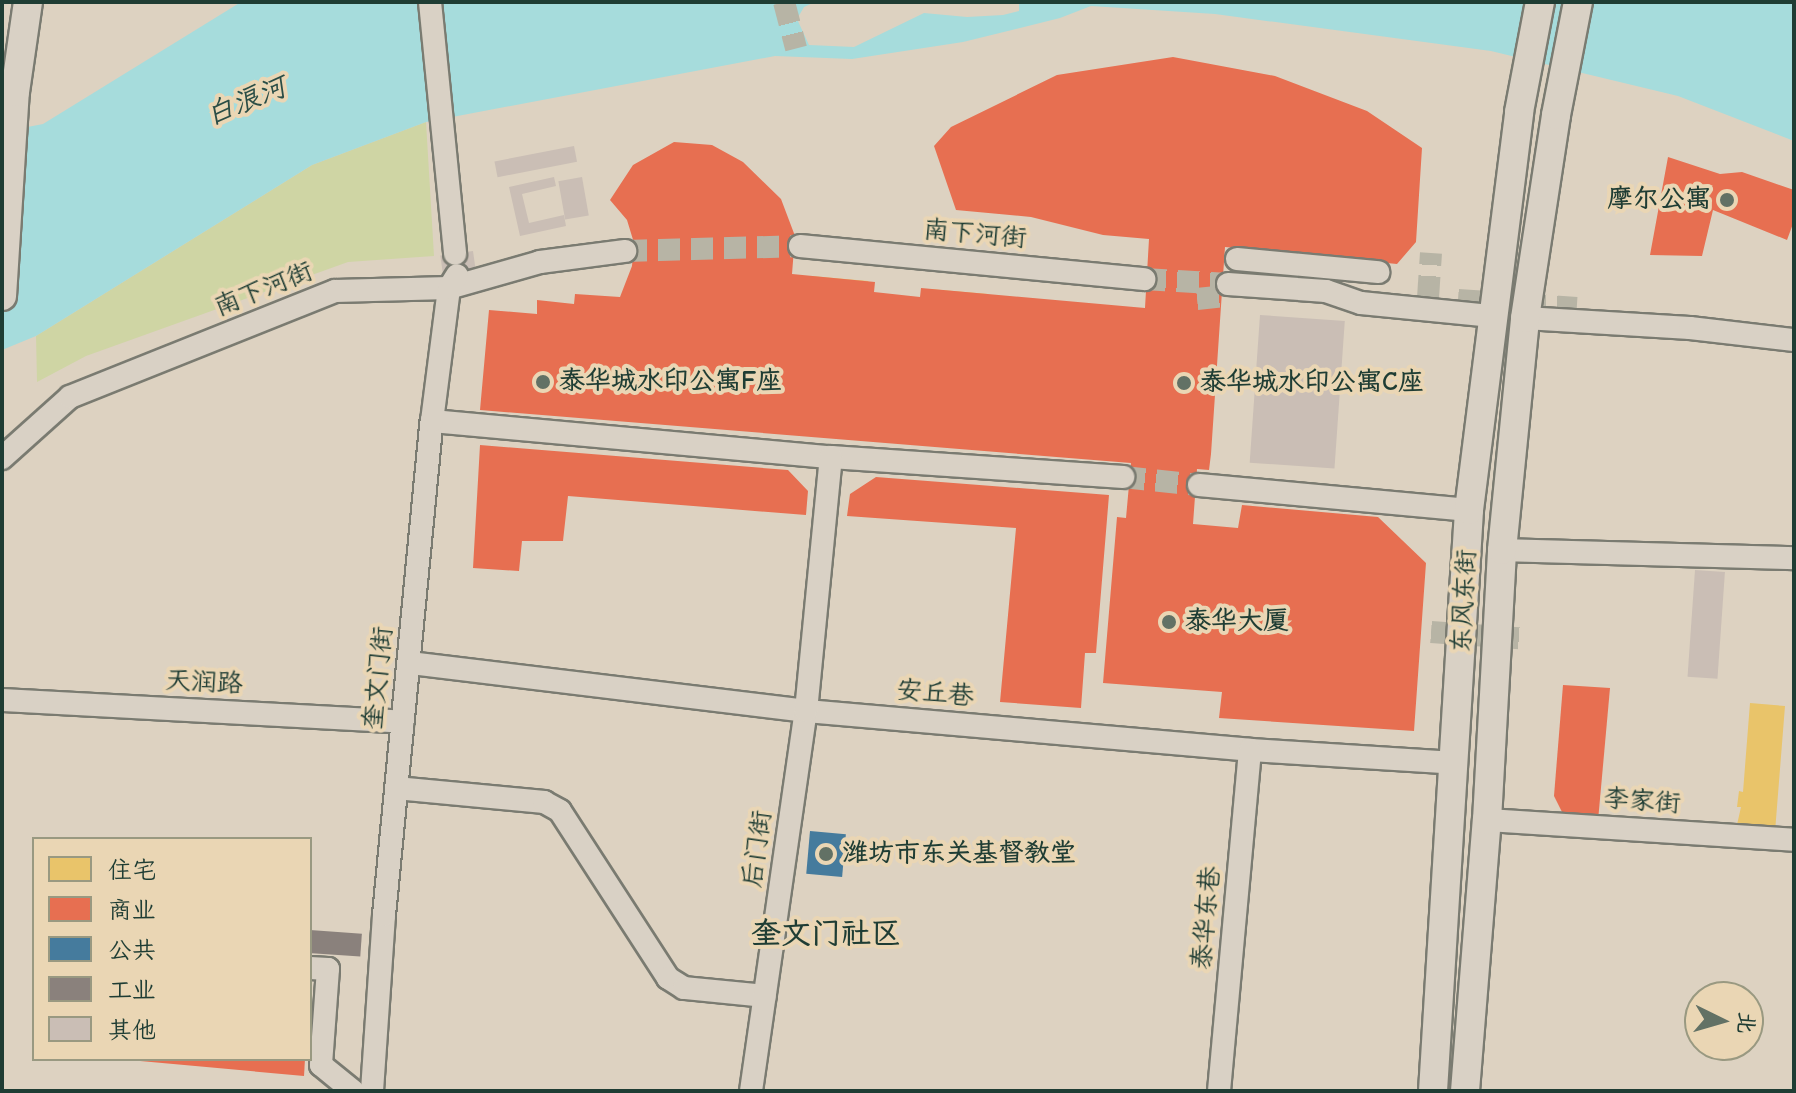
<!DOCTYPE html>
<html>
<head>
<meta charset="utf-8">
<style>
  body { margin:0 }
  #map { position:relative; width:1796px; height:1093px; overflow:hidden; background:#ddd2c1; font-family:"Comic Neue","LXGW WenKai TC",sans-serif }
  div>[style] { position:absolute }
  .green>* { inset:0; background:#cfd5a4 }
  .water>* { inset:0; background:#a6dcdc }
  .homes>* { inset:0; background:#e9c46a; transform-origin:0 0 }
  .shops>* { inset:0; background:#e76f51 }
  .public>* { inset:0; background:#457b9d; transform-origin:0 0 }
  .industry>* { inset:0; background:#8a817c; transform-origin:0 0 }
  .building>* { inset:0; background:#cabeb5; transform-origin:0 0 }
  .minor-tunnel>* { height:22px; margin-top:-11px; transform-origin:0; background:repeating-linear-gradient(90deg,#b7b4a5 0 22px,transparent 0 33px) }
  .roads { filter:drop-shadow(2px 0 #7a7b71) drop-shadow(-2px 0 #7a7b71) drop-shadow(0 2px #7a7b71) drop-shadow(0 -2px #7a7b71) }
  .minor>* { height:22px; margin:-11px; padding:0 11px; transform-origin:11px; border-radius:11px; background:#d9d1c5 }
  .major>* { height:28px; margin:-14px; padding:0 14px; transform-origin:14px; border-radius:14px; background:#d9d1c5 }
  .dots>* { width:22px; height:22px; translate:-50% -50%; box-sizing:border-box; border:4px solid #ead6b4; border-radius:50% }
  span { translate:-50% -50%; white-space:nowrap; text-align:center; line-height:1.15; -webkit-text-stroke:8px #ead6b4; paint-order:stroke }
  .poi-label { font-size:26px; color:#1f3d34; font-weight:700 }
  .right { translate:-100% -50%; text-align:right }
  .left { translate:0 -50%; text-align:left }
  .street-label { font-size:26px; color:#1f3d34 }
  .water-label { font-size:28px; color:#2a4d46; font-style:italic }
  .quarter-label { font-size:30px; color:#1f3d34; font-weight:700 }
  .frame { position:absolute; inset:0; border:4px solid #1f3d34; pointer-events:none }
  .legend { position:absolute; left:32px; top:837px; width:280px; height:224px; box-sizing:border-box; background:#ead6b4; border:2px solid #999981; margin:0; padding:10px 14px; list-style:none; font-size:24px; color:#1f3d34 }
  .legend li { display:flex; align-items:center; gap:16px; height:40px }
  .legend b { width:40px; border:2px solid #999981 }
  .north { position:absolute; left:1684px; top:981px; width:80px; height:80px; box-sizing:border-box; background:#ead6b4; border:2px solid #999981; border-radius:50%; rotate:95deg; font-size:22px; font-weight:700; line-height:32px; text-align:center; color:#1f3d34 }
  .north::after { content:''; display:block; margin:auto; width:28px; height:36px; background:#627165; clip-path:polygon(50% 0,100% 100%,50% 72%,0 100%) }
</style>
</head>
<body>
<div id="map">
  <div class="green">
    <i style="clip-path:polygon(426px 122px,434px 256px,348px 262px,86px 356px,37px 382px,36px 336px,312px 165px)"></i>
  </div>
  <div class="water">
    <i style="clip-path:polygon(241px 2px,815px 2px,804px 7px,797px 19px,809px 45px,854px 47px,924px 13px,967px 17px,1003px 15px,1019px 11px,1019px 2px,1794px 2px,1794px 141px,1678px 96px,1491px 51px,1215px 14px,1091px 6px,1060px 18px,963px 42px,852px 59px,775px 56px,426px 122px,312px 165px,36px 336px,2px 350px,2px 132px,43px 124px)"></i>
  </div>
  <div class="homes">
    <i style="clip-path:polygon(811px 276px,868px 281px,874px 292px,869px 351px,857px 357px,806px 354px,797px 345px,800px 285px)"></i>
    <i style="clip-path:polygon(930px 289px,988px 294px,994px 304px,989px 363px,977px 369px,926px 367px,916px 357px,920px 297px)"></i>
    <i style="left:1159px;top:309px;width:61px;height:143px;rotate:5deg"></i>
    <i style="clip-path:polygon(1750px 703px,1785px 706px,1775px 832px,1736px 829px,1741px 807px,1737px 807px,1739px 791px,1743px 792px)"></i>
  </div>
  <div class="shops">
    <i style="clip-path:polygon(1173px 57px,1275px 76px,1367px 111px,1422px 148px,1416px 242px,1397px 264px,1225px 247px,1211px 454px,1209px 470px,1197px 469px,1193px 524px,1238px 528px,1242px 505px,1378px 517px,1426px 563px,1414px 731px,1219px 718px,1222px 692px,1103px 683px,1117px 517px,1126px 518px,1131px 463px,480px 410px,489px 310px,537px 314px,537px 300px,574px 304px,575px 294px,620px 297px,632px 266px,634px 243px,627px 220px,610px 200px,633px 165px,674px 142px,712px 145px,743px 162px,781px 199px,795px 236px,792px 274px,875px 282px,874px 292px,920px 297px,921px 288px,1145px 308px,1149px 239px,1103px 235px,1031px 217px,956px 210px,934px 146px,951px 127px,1057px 75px)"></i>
    <i style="clip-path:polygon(1668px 157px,1720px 174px,1742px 172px,1794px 190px,1794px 221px,1787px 240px,1713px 210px,1702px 256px,1650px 255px)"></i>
    <i style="clip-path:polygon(480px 445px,788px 470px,808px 491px,806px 515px,568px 496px,563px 541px,522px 541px,519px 571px,473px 568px)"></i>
    <i style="clip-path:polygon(876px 477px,1109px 495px,1096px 653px,1085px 653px,1081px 708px,1000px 702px,1016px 528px,847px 516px,850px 494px)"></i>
    <i style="clip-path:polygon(1563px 685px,1610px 688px,1598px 821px,1562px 812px,1554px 796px)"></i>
    <i style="clip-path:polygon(118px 1059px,305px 1059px,304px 1076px)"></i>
  </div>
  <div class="public">
    <i style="left:810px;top:831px;width:36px;height:43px;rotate:5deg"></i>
  </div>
  <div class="industry">
    <i style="left:310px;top:930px;width:52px;height:23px;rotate:4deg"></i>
  </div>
  <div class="building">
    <i style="left:574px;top:146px;width:16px;height:81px;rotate:79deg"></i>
    <i style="clip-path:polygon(554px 177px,556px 186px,522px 194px,529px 223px,564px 215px,566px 226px,520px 236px,509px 187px)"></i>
    <i style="left:582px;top:177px;width:39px;height:24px;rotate:80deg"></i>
    <i style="left:473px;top:251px;width:22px;height:33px;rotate:82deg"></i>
    <i style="left:1260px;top:315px;width:85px;height:148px;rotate:4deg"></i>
    <i style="left:1695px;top:570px;width:30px;height:107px;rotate:4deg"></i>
  </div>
  <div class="minor-tunnel">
    <i style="left:784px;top:2px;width:48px;rotate:75.4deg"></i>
    <i style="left:625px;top:251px;width:175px;rotate:-1.6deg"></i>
    <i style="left:1144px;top:279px;width:84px;rotate:3.4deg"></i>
    <i style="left:1428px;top:298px;width:45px;rotate:-86.2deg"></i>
    <i style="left:1197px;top:299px;width:30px;rotate:-6deg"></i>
    <i style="left:1458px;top:300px;width:119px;rotate:3.8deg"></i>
    <i style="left:1123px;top:477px;width:76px;rotate:6deg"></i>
    <i style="left:1431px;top:632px;width:97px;rotate:4.1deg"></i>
  </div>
  <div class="roads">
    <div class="minor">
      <i style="left:430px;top:2px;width:253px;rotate:84.3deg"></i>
      <i style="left:800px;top:246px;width:346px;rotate:5.5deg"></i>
      <i style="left:1237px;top:259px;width:142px;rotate:5.3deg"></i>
      <i style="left:1228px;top:284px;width:98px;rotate:4.1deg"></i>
      <i style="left:1326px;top:291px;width:37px;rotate:19deg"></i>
      <i style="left:1361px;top:303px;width:132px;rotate:5.7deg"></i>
      <i style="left:1525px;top:318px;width:165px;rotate:3.5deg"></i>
      <i style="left:1690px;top:328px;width:105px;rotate:6.6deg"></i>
      <i style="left:432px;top:421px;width:401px;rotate:5.2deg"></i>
      <i style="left:831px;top:457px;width:293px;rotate:3.9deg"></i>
      <i style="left:2px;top:458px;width:91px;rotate:-41.9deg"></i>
      <i style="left:70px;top:397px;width:285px;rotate:-21.8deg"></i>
      <i style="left:335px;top:291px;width:114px;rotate:-1.5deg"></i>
      <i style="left:449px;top:288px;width:95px;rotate:-15.9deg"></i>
      <i style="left:540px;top:262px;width:86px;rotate:-7.4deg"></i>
      <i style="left:1199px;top:485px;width:271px;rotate:5.3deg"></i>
      <i style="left:1502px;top:550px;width:292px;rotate:1.6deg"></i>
      <i style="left:410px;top:663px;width:399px;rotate:6.9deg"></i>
      <i style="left:806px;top:711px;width:446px;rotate:5deg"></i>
      <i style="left:1250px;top:750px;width:206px;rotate:3.6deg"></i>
      <i style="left:2px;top:700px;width:401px;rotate:3.1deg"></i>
      <i style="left:396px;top:788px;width:149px;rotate:5.4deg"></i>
      <i style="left:544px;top:802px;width:18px;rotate:29deg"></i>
      <i style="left:560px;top:811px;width:199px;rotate:57.1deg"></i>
      <i style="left:668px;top:978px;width:19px;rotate:32deg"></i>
      <i style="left:684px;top:988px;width:81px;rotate:5.6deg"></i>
      <i style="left:1487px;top:820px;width:308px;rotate:3.7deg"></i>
      <i style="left:310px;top:968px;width:18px;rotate:3deg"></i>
      <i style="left:328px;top:969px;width:96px;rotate:94.2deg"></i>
      <i style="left:321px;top:1065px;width:41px;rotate:39.1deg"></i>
      <i style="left:372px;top:1091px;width:176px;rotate:-86.1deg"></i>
      <i style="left:384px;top:915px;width:496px;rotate:-84.5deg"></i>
      <i style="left:432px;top:421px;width:134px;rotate:-82.7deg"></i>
      <i style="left:449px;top:288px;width:15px;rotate:-58deg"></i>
      <i style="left:751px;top:1091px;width:384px;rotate:-81.8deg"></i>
      <i style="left:806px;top:711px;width:255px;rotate:-84.4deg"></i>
      <i style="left:1219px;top:1091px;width:342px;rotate:-84.8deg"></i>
    </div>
    <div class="major">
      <i style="left:2px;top:296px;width:204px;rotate:-86.4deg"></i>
      <i style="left:15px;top:92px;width:91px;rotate:-81.8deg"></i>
      <i style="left:1433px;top:1091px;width:582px;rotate:-86.45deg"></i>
      <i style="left:1469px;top:510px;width:401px;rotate:-82.8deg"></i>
      <i style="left:1519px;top:112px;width:112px;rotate:-79.2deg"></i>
      <i style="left:1465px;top:1091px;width:272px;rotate:-85.4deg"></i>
      <i style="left:1487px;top:820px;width:270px;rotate:-86.8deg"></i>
      <i style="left:1502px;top:550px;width:233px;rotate:-84.3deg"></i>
      <i style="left:1525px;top:318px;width:205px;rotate:-81.3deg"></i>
      <i style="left:1556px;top:115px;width:115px;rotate:-79deg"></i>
    </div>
  </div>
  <div class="dots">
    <i style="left:1727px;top:200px;background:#627165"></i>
    <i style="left:543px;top:382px;background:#627165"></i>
    <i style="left:1184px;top:383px;background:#627165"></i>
    <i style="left:1169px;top:622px;background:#627165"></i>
    <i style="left:826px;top:854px;background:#627165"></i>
  </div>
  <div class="poi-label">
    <span class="right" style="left:1711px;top:200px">摩尔公寓</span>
    <span class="left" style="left:559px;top:382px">泰华城水印公寓F座</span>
    <span class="left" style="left:1200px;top:383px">泰华城水印公寓C座</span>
    <span class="left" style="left:1185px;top:622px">泰华大厦</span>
    <span class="left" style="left:842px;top:854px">潍坊市东关基督教堂</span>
  </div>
  <div class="street-label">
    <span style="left:975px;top:235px;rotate:5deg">南下河街</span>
    <span style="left:264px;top:290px;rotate:-22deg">南下河街</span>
    <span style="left:1465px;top:601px;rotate:-87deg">东风东街</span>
    <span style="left:379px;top:678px;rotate:-84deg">奎文门街</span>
    <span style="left:204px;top:683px;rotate:3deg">天润路</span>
    <span style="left:935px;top:694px;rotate:5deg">安丘巷</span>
    <span style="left:1642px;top:802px;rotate:4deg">李家街</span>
    <span style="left:758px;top:849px;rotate:-82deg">后门街</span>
    <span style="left:1207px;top:918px;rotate:-85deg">泰华东巷</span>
  </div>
  <div class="water-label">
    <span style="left:246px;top:101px;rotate:-22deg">白浪河</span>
  </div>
  <div class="quarter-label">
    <span style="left:826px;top:934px">奎文门社区</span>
  </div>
  <div class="frame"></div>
  <ul class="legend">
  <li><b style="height:22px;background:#e9c46a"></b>住宅</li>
  <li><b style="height:22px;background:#e76f51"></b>商业</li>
  <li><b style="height:22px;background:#457b9d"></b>公共</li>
  <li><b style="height:22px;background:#8a817c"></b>工业</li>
  <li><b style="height:22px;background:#cabeb5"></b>其他</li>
  </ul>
  <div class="north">北</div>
</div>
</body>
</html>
